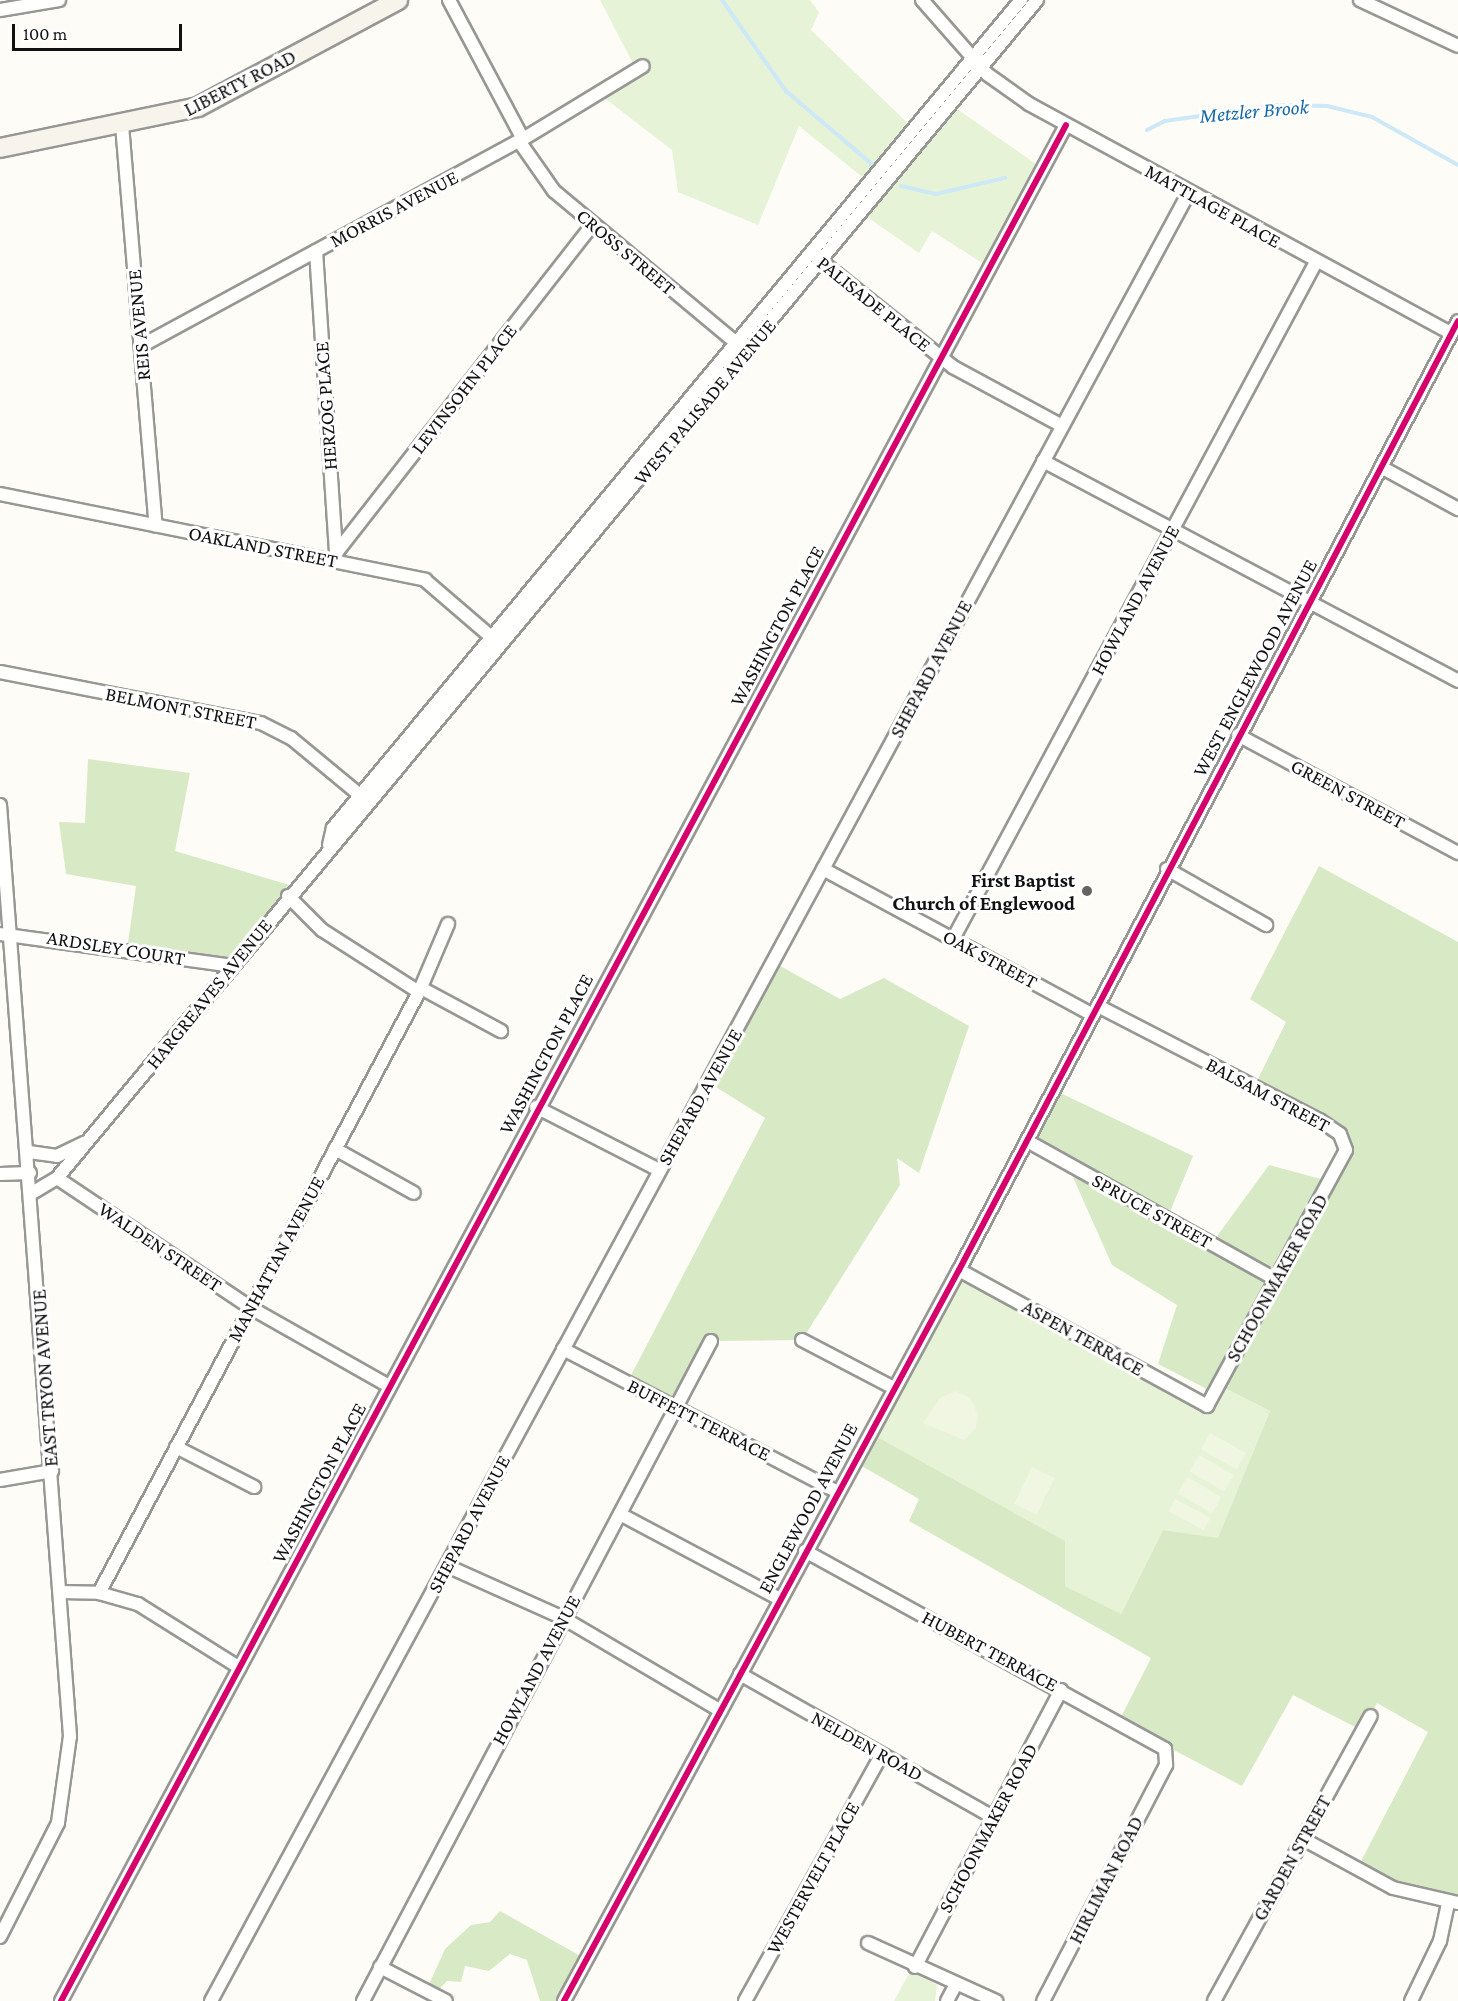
<!DOCTYPE html>
<html>
<head>
<meta charset="utf-8">
<style>
  body { margin:0 }
  #map { position:relative; width:1458px; height:2001px; overflow:hidden; background:#fdfcf7; font-family:"Crimson Pro",serif }
  div>[style] { position:absolute }
  .green>* { inset:0; background:#e7f3d7 }
  .forest>* { inset:0; background:#d8eac5 }
  .pitch>* { inset:0; background:#f0f6e1; transform-origin:0 0 }
  .stream>* { height:4px; margin:-2px; padding:0 2px; transform-origin:2px; border-radius:2px; background:#cde8f7 }
  .roads { filter:drop-shadow(2px 0 #979795) drop-shadow(-2px 0 #979795) drop-shadow(0 2px #979795) drop-shadow(0 -2px #979795) }
  .minor>* { height:12px; margin:-6px; padding:0 6px; transform-origin:6px; border-radius:6px; background:#fffffe }
  .secondary>* { height:18px; margin:-9px; padding:0 9px; transform-origin:9px; border-radius:9px; background:#f6f4eb }
  .cycleway>* { height:6px; margin:-3px; padding:0 3px; transform-origin:3px; border-radius:3px; background:#d6006c }
  .dots>* { width:16px; height:16px; translate:-50% -50%; box-sizing:border-box; border:3px solid #fff; border-radius:50% }
  span { translate:-50% -50%; white-space:nowrap; text-align:center; line-height:1.15; -webkit-text-stroke:6px #fff; paint-order:stroke }
  .street-label { font-size:20px; color:#111 }
  .poi-label { font-size:20px; color:#111; font-weight:700 }
  .right { translate:-100% -50%; text-align:right }
  .water-label { font-size:21px; color:#1768a6; font-style:italic }
  .scale { position:absolute; left:12px; top:24px; width:170px; height:27px; box-sizing:border-box; border:3px solid #111; border-top:0; padding-left:8px; font-size:18px; line-height:21px; white-space:nowrap; color:#111; -webkit-text-stroke:4px #fff; paint-order:stroke }
</style>
</head>
<body>
<div id="map">
  <div class="green">
    <i style="clip-path:polygon(600px 0,810px 0,819px 12px,811px 30px,920px 135px,947px 102px,1039px 166px,987px 266px,932px 231px,919px 253px,857px 210px,876px 188px,799px 126px,758px 225px,678px 192px,672px 150px,598px 93px,637px 71px)"></i>
    <i style="clip-path:polygon(959px 1270px,1207px 1406px,1219px 1385px,1270px 1411px,1218px 1539px,1163px 1530px,1121px 1614px,1065px 1586px,868px 1432px)"></i>
    <i style="clip-path:polygon(911px 1970px,937px 1985px,935px 2001px,894px 2001px)"></i>
  </div>
  <div class="forest">
    <i style="clip-path:polygon(88px 759px,190px 773px,175px 851px,296px 887px,233px 966px,127px 950px,136px 886px,66px 874px,59px 822px,85px 823px)"></i>
    <i style="clip-path:polygon(1319px 866px,1458px 942px,1458px 1903px,1413px 1895px,1357px 1869px,1428px 1732px,1377px 1703px,1363px 1731px,1293px 1695px,1242px 1786px,1119px 1721px,1151px 1658px,909px 1521px,919px 1499px,853px 1461px,868px 1432px,1065px 1541px,1065px 1586px,1121px 1614px,1163px 1530px,1218px 1538px,1270px 1411px,1219px 1385px,1207px 1406px,1205px 1388px,1158px 1364px,1177px 1305px,1112px 1265px,1072px 1175px,1027px 1141px,1054px 1090px,1193px 1156px,1167px 1219px,1212px 1243px,1269px 1165px,1332px 1182px,1344px 1140px,1254px 1087px,1286px 1022px,1250px 999px)"></i>
    <i style="clip-path:polygon(773px 962px,840px 999px,884px 978px,969px 1026px,919px 1173px,897px 1158px,900px 1185px,802px 1340px,712px 1341px,678px 1409px,627px 1383px,765px 1118px,708px 1082px)"></i>
    <i style="clip-path:polygon(500px 1911px,586px 1959px,564px 2001px,540px 2001px,527px 1960px,510px 1954px,489px 1971px,465px 1966px,461px 1982px,447px 1981px,434px 1995px,426px 1991px,445px 1949px,471px 1925px,490px 1922px)"></i>
  </div>
  <div class="pitch">
    <i style="clip-path:polygon(955px 1391px,970px 1398px,978px 1415px,976px 1428px,964px 1440px,923px 1423px,940px 1398px)"></i>
    <i style="left:1210px;top:1433px;width:41px;height:19px;rotate:29deg"></i>
    <i style="left:1199px;top:1455px;width:40px;height:19px;rotate:30deg"></i>
    <i style="left:1032px;top:1467px;width:25px;height:41px;rotate:26deg"></i>
    <i style="left:1187px;top:1477px;width:40px;height:19px;rotate:30deg"></i>
    <i style="left:1175px;top:1499px;width:40px;height:14px;rotate:28deg"></i>
  </div>
  <div class="stream">
    <i style="left:722px;top:0;width:111px;rotate:54.9deg"></i>
    <i style="left:786px;top:91px;width:114px;rotate:40.4deg"></i>
    <i style="left:1147px;top:130px;width:20px;rotate:-27deg"></i>
    <i style="left:1165px;top:121px;width:114px;rotate:-8.1deg"></i>
    <i style="left:1278px;top:105px;width:49px;rotate:1.2deg"></i>
    <i style="left:1327px;top:106px;width:46px;rotate:13.7deg"></i>
    <i style="left:1372px;top:117px;width:98px;rotate:29.2deg"></i>
    <i style="left:901px;top:186px;width:36px;rotate:13deg"></i>
    <i style="left:936px;top:194px;width:71px;rotate:-13.1deg"></i>
  </div>
  <div class="roads">
    <div class="minor">
      <i style="left:449px;top:0;width:157px;rotate:62deg"></i>
      <i style="left:922px;top:0;width:98px;rotate:48.7deg"></i>
      <i style="left:987px;top:74px;width:52px;rotate:35.5deg"></i>
      <i style="left:1029px;top:104px;width:480px;rotate:28.5deg"></i>
      <i style="left:1360px;top:0;width:108px;rotate:25.1deg"></i>
      <i style="left:0;top:10px;width:60px;rotate:-9.6deg"></i>
      <i style="left:122px;top:125px;width:402px;rotate:85.2deg"></i>
      <i style="left:519px;top:141px;width:61px;rotate:55deg"></i>
      <i style="left:554px;top:191px;width:244px;rotate:39.8deg"></i>
      <i style="left:316px;top:251px;width:305px;rotate:86.2deg"></i>
      <i style="left:817px;top:258px;width:174px;rotate:38.7deg"></i>
      <i style="left:953px;top:367px;width:124px;rotate:28.4deg"></i>
      <i style="left:141px;top:346px;width:434px;rotate:-28.5deg"></i>
      <i style="left:523px;top:139px;width:140px;rotate:-31.3deg"></i>
      <i style="left:1043px;top:461px;width:470px;rotate:27.9deg"></i>
      <i style="left:1381px;top:467px;width:88px;rotate:28.6deg"></i>
      <i style="left:0;top:494px;width:434px;rotate:11.4deg"></i>
      <i style="left:425px;top:580px;width:95px;rotate:40.7deg"></i>
      <i style="left:336px;top:553px;width:417px;rotate:-52deg"></i>
      <i style="left:0;top:672px;width:266px;rotate:11.1deg"></i>
      <i style="left:261px;top:723px;width:34px;rotate:27deg"></i>
      <i style="left:291px;top:738px;width:97px;rotate:39.6deg"></i>
      <i style="left:1238px;top:735px;width:250px;rotate:28.2deg"></i>
      <i style="left:0;top:805px;width:934px;rotate:85.7deg"></i>
      <i style="left:70px;top:1736px;width:88px;rotate:97.9deg"></i>
      <i style="left:58px;top:1823px;width:128px;rotate:117deg"></i>
      <i style="left:329px;top:845px;width:17px;rotate:-77deg"></i>
      <i style="left:333px;top:828px;width:1077px;rotate:-50.28deg"></i>
      <i style="left:823px;top:869px;width:307px;rotate:28.4deg"></i>
      <i style="left:1167px;top:869px;width:114px;rotate:29.5deg"></i>
      <i style="left:288px;top:896px;width:48px;rotate:45deg"></i>
      <i style="left:322px;top:930px;width:115px;rotate:32.6deg"></i>
      <i style="left:0;top:934px;width:235px;rotate:7.8deg"></i>
      <i style="left:953px;top:939px;width:768px;rotate:-61.8deg"></i>
      <i style="left:421px;top:988px;width:91px;rotate:28.3deg"></i>
      <i style="left:536px;top:1107px;width:138px;rotate:27.1deg"></i>
      <i style="left:1027px;top:1141px;width:286px;rotate:29.1deg"></i>
      <i style="left:335px;top:1149px;width:90px;rotate:29.1deg"></i>
      <i style="left:29px;top:1152px;width:28px;rotate:8deg"></i>
      <i style="left:57px;top:1156px;width:30px;rotate:-26deg"></i>
      <i style="left:0;top:1174px;width:30px;rotate:-2deg"></i>
      <i style="left:57px;top:1178px;width:234px;rotate:33.8deg"></i>
      <i style="left:251px;top:1308px;width:159px;rotate:29.5deg"></i>
      <i style="left:32px;top:1193px;width:29px;rotate:-31deg"></i>
      <i style="left:57px;top:1178px;width:1532px;rotate:-50.24deg"></i>
      <i style="left:959px;top:1270px;width:283px;rotate:28.7deg"></i>
      <i style="left:1207px;top:1406px;width:291px;rotate:-61.5deg"></i>
      <i style="left:1346px;top:1150px;width:17px;rotate:-111deg"></i>
      <i style="left:1340px;top:1134px;width:25px;rotate:-146deg"></i>
      <i style="left:1319px;top:1120px;width:249px;rotate:-152.7deg"></i>
      <i style="left:802px;top:1340px;width:102px;rotate:27.6deg"></i>
      <i style="left:563px;top:1349px;width:308px;rotate:27.5deg"></i>
      <i style="left:176px;top:1447px;width:88px;rotate:27.1deg"></i>
      <i style="left:0;top:1480px;width:53px;rotate:-9.8deg"></i>
      <i style="left:620px;top:1514px;width:179px;rotate:28deg"></i>
      <i style="left:805px;top:1551px;width:411px;rotate:28.8deg"></i>
      <i style="left:1165px;top:1749px;width:16px;rotate:86deg"></i>
      <i style="left:1166px;top:1765px;width:266px;rotate:117.5deg"></i>
      <i style="left:447px;top:1566px;width:127px;rotate:24.1deg"></i>
      <i style="left:563px;top:1618px;width:183px;rotate:30.5deg"></i>
      <i style="left:60px;top:1592px;width:39px;rotate:1deg"></i>
      <i style="left:99px;top:1593px;width:41px;rotate:15.8deg"></i>
      <i style="left:138px;top:1604px;width:120px;rotate:32.1deg"></i>
      <i style="left:99px;top:1593px;width:681px;rotate:-61.97deg"></i>
      <i style="left:419px;top:992px;width:74px;rotate:-66.9deg"></i>
      <i style="left:740px;top:1674px;width:291px;rotate:29.5deg"></i>
      <i style="left:1303px;top:1839px;width:102px;rotate:28.6deg"></i>
      <i style="left:1393px;top:1888px;width:67px;rotate:13deg"></i>
      <i style="left:868px;top:1943px;width:141px;rotate:24.4deg"></i>
      <i style="left:380px;top:1967px;width:74px;rotate:27.3deg"></i>
      <i style="left:915px;top:1967px;width:313px;rotate:-62.2deg"></i>
      <i style="left:61px;top:2001px;width:2128px;rotate:-61.82deg"></i>
      <i style="left:211px;top:2001px;width:2056px;rotate:-61.6deg"></i>
      <i style="left:363px;top:2001px;width:746px;rotate:-62.2deg"></i>
      <i style="left:564px;top:2001px;width:831px;rotate:-61.62deg"></i>
      <i style="left:959px;top:1270px;width:1072px;rotate:-62.26deg"></i>
      <i style="left:745px;top:2001px;width:282px;rotate:-61deg"></i>
      <i style="left:947px;top:2001px;width:17px;rotate:-62deg"></i>
      <i style="left:1214px;top:2001px;width:325px;rotate:-61.2deg"></i>
      <i style="left:1411px;top:2001px;width:67px;rotate:-64.2deg"></i>
      <i style="left:1440px;top:1941px;width:40px;rotate:-78deg"></i>
    </div>
    <div class="secondary">
      <i style="left:0;top:148px;width:202px;rotate:-11.7deg"></i>
      <i style="left:198px;top:107px;width:227px;rotate:-28.1deg"></i>
    </div>
  </div>
  <div class="cycleway">
    <i style="left:61px;top:2001px;width:2128px;rotate:-61.82deg"></i>
    <i style="left:564px;top:2001px;width:831px;rotate:-61.62deg"></i>
    <i style="left:959px;top:1270px;width:1072px;rotate:-62.26deg"></i>
  </div>
  <div class="dots">
    <i style="left:1087px;top:891px;background:#646362"></i>
  </div>
  <div class="street-label">
    <span style="left:240px;top:83px;rotate:-27deg">LIBERTY ROAD</span>
    <span style="left:1213px;top:206px;rotate:29deg">MATTLAGE PLACE</span>
    <span style="left:394px;top:209px;rotate:-28deg">MORRIS AVENUE</span>
    <span style="left:626px;top:252px;rotate:40deg">CROSS STREET</span>
    <span style="left:874px;top:304px;rotate:39deg">PALISADE PLACE</span>
    <span style="left:139px;top:325px;rotate:-95deg">REIS AVENUE</span>
    <span style="left:464px;top:389px;rotate:-52deg">LEVINSOHN PLACE</span>
    <span style="left:705px;top:402px;rotate:-50deg">WEST PALISADE AVENUE</span>
    <span style="left:326px;top:406px;rotate:-94deg">HERZOG PLACE</span>
    <span style="left:263px;top:547px;rotate:11deg">OAKLAND STREET</span>
    <span style="left:1135px;top:600px;rotate:-62deg">HOWLAND AVENUE</span>
    <span style="left:777px;top:626px;rotate:-62deg">WASHINGTON PLACE</span>
    <span style="left:1255px;top:668px;rotate:-62deg">WEST ENGLEWOOD AVENUE</span>
    <span style="left:931px;top:669px;rotate:-62deg">SHEPARD AVENUE</span>
    <span style="left:181px;top:708px;rotate:11deg">BELMONT STREET</span>
    <span style="left:1348px;top:794px;rotate:28deg">GREEN STREET</span>
    <span style="left:116px;top:948px;rotate:9deg">ARDSLEY COURT</span>
    <span style="left:990px;top:959px;rotate:28deg">OAK STREET</span>
    <span style="left:209px;top:994px;rotate:-51deg">HARGREAVES AVENUE</span>
    <span style="left:546px;top:1054px;rotate:-62deg">WASHINGTON PLACE</span>
    <span style="left:1268px;top:1095px;rotate:28deg">BALSAM STREET</span>
    <span style="left:700px;top:1097px;rotate:-61deg">SHEPARD AVENUE</span>
    <span style="left:1152px;top:1211px;rotate:29deg">SPRUCE STREET</span>
    <span style="left:160px;top:1247px;rotate:34deg">WALDEN STREET</span>
    <span style="left:276px;top:1259px;rotate:-62deg">MANHATTAN AVENUE</span>
    <span style="left:1277px;top:1278px;rotate:-61deg">SCHOONMAKER ROAD</span>
    <span style="left:1083px;top:1338px;rotate:29deg">ASPEN TERRACE</span>
    <span style="left:45px;top:1378px;rotate:-94deg">EAST TRYON AVENUE</span>
    <span style="left:699px;top:1420px;rotate:27deg">BUFFETT TERRACE</span>
    <span style="left:319px;top:1483px;rotate:-62deg">WASHINGTON PLACE</span>
    <span style="left:808px;top:1508px;rotate:-62deg">ENGLEWOOD AVENUE</span>
    <span style="left:469px;top:1524px;rotate:-62deg">SHEPARD AVENUE</span>
    <span style="left:990px;top:1651px;rotate:28deg">HUBERT TERRACE</span>
    <span style="left:536px;top:1670px;rotate:-62deg">HOWLAND AVENUE</span>
    <span style="left:867px;top:1746px;rotate:29deg">NELDEN ROAD</span>
    <span style="left:988px;top:1828px;rotate:-62deg">SCHOONMAKER ROAD</span>
    <span style="left:1292px;top:1858px;rotate:-61deg">GARDEN STREET</span>
    <span style="left:813px;top:1878px;rotate:-61deg">WESTERVELT PLACE</span>
    <span style="left:1106px;top:1880px;rotate:-63deg">HIRLIMAN ROAD</span>
  </div>
  <div class="poi-label">
    <span class="right" style="left:1075px;top:892px">First Baptist<br>Church of Englewood</span>
  </div>
  <div class="water-label">
    <span style="left:1254px;top:111px;rotate:-5deg">Metzler Brook</span>
  </div>
  <div class="scale">100 m</div>
</div>
</body>
</html>
